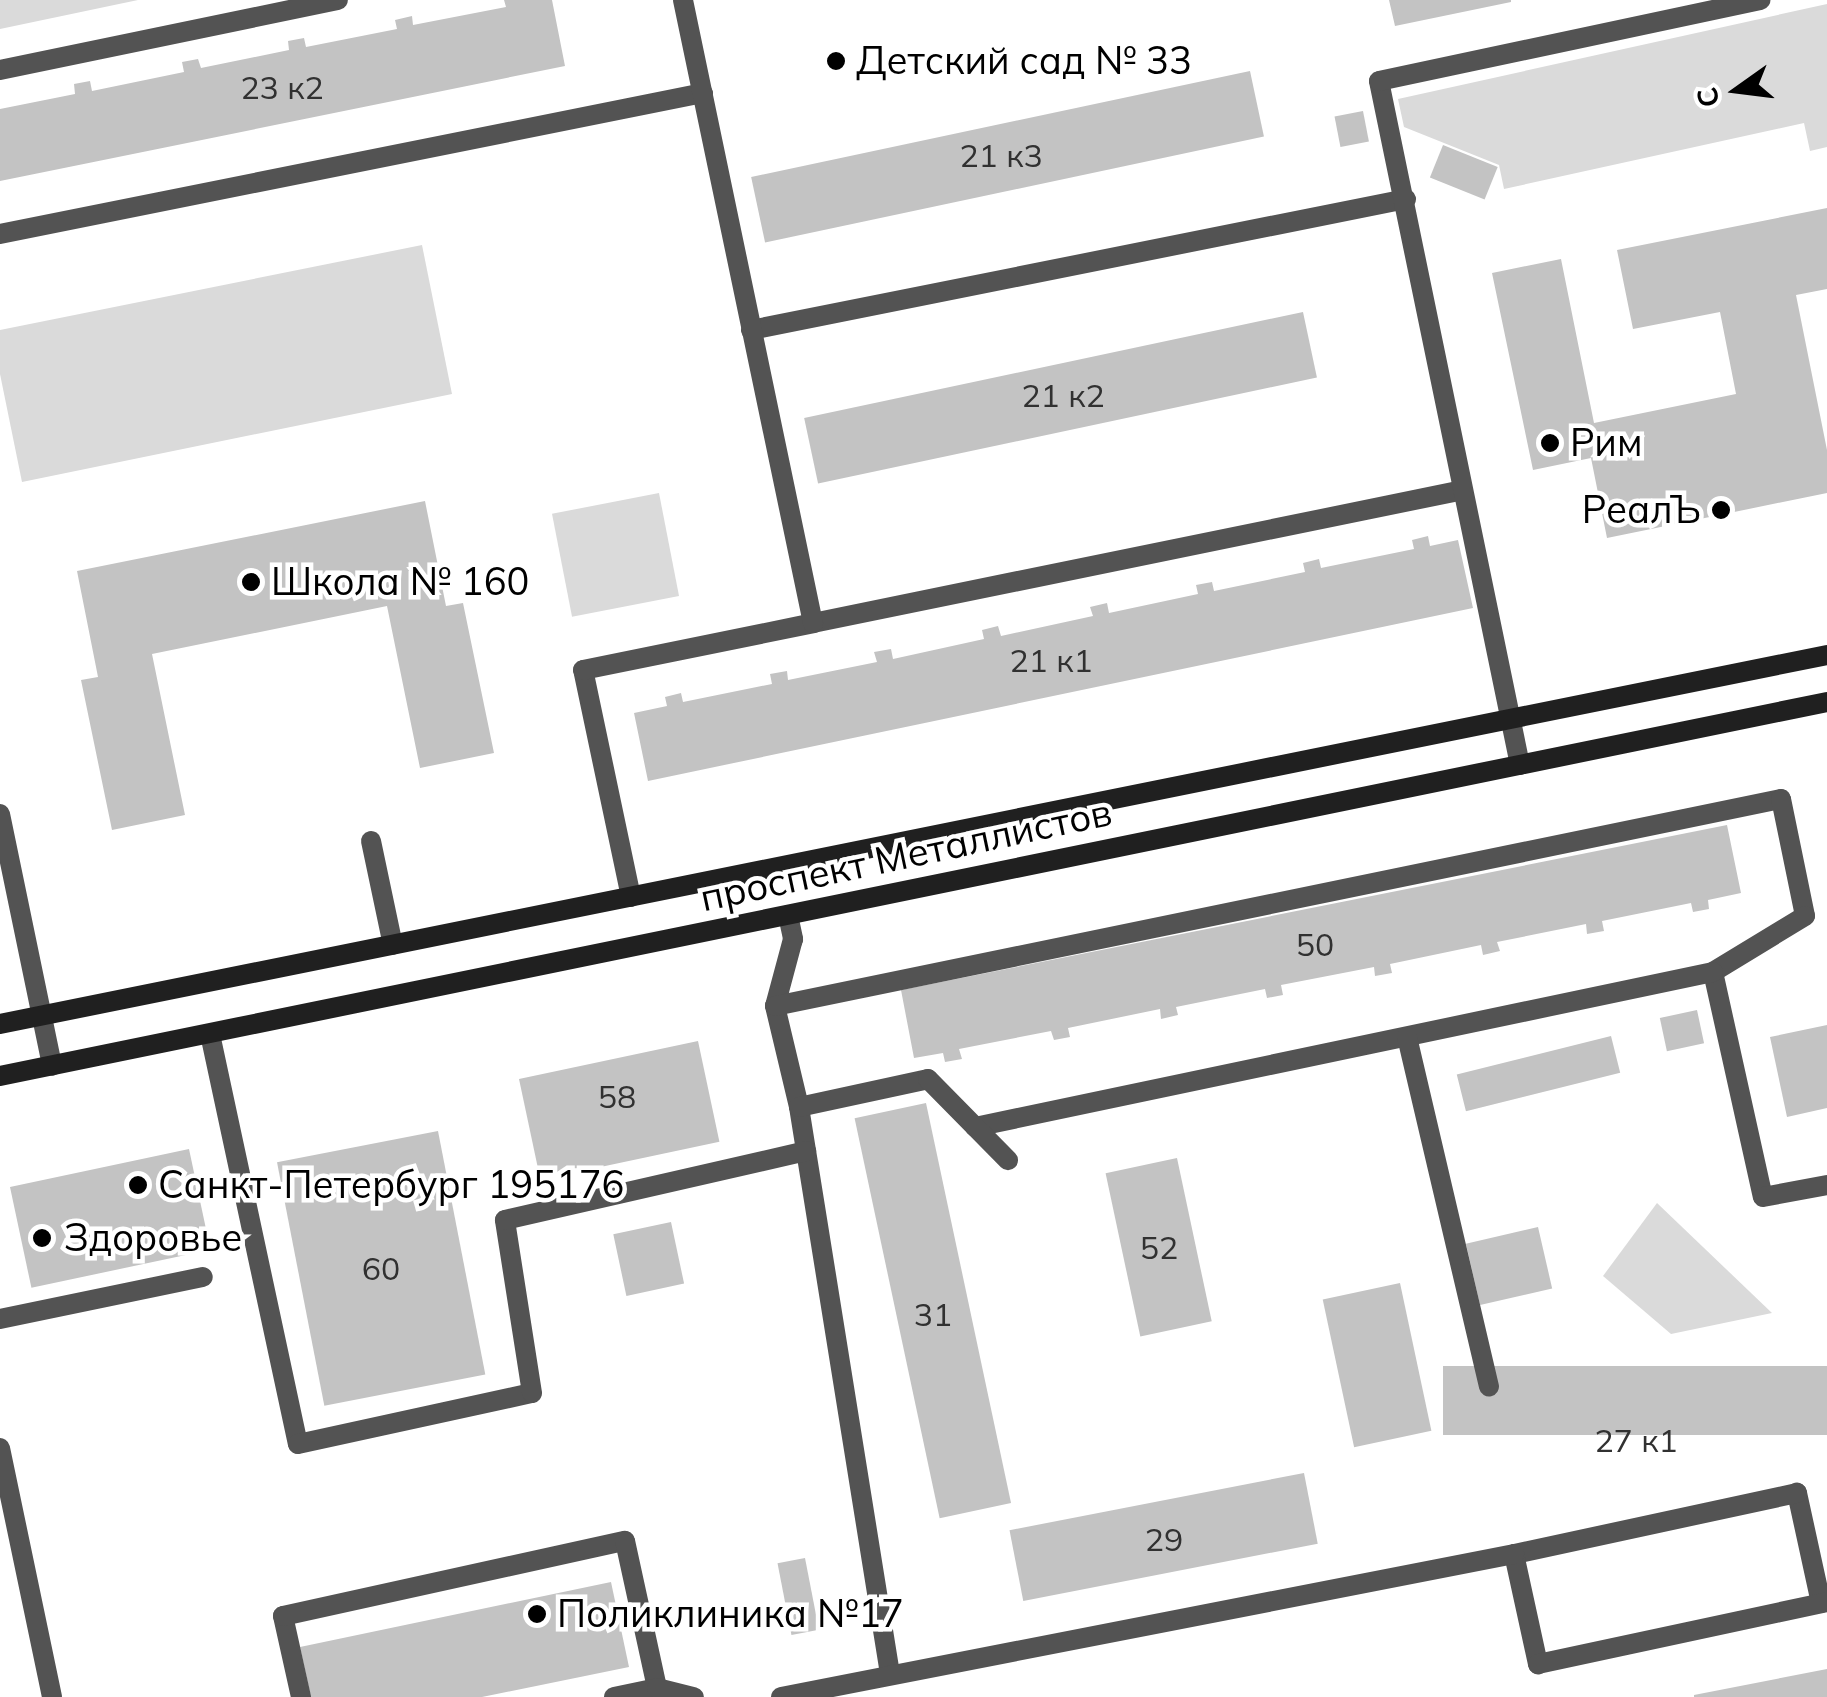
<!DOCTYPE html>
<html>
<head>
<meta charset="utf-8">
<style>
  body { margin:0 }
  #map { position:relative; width:1827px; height:1697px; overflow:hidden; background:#fff; font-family:Mulish,sans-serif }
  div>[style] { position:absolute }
  .green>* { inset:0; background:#dadada; transform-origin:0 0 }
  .building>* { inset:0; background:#c3c3c3; transform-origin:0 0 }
  .lane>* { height:20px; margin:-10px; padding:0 10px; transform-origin:10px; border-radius:10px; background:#535353 }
  .street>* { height:20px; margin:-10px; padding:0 10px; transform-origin:10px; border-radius:10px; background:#535353 }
  .secondary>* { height:20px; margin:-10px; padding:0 10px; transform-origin:10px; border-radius:10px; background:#202020 }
  .dots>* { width:28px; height:28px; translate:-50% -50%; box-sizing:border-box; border:5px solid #fff; border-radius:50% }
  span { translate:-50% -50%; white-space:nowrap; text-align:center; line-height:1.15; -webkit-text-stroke:9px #fff; paint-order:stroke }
  .number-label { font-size:32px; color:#313131 }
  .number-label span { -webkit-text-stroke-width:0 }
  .poi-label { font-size:38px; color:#000 }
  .left { translate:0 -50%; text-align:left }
  .right { translate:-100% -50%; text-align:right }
  .street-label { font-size:38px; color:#000 }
  .north { position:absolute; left:1687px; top:40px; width:100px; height:100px; -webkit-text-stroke:8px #fff; paint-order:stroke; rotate:256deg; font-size:28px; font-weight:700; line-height:40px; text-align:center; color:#000 }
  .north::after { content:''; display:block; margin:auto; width:35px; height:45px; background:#000; clip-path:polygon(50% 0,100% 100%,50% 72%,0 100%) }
</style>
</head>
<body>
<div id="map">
  <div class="green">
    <i style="clip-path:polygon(0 0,138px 0,0 29px)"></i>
    <i style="clip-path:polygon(1827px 4px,1827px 147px,1810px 151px,1804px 123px,1504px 189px,1499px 165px,1404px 127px,1398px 99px)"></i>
    <i style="clip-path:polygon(422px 245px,452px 394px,22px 482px,0 374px,0 330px)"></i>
    <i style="left:659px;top:493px;width:105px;height:109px;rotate:79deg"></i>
    <i style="clip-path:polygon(1657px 1203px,1772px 1313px,1671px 1334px,1603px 1276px)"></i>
  </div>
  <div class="building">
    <i style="clip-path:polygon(504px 0,552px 0,565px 66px,0 181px,0 109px,75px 94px,74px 84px,90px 81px,92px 91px,184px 72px,182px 62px,198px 59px,201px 68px,289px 50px,288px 41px,304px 38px,306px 47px,397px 29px,395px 20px,412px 16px,413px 25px,506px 7px)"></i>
    <i style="clip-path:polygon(1389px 0,1511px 0,1511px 2px,1395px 26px)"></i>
    <i style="left:1250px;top:71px;width:67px;height:510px;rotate:78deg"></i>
    <i style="left:1363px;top:111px;width:31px;height:29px;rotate:79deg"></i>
    <i style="left:1443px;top:145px;width:59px;height:35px;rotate:22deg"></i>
    <i style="clip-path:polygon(1827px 208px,1827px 289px,1796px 295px,1827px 450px,1827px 493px,1607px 538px,1591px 458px,1533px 470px,1492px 273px,1561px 259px,1594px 423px,1736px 394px,1720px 312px,1633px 329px,1617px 250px)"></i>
    <i style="left:1303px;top:312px;width:67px;height:510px;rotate:78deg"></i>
    <i style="clip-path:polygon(425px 501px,446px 606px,463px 603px,494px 753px,420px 768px,387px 606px,152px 654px,185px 815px,112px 830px,81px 680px,98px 677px,77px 571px)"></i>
    <i style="clip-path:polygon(1428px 536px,1430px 546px,1458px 540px,1473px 608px,648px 781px,634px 713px,667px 706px,665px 697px,681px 693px,683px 702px,772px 684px,770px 674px,787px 671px,788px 680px,877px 662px,874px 652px,891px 649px,893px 659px,984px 639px,982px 630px,998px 626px,1001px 636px,1093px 616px,1090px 607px,1107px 603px,1109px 613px,1198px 594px,1196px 585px,1212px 582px,1214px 591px,1305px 572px,1303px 563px,1319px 559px,1321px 568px,1414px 549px,1412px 540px)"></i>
    <i style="clip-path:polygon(1727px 825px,1741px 893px,1708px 900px,1709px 909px,1693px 912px,1691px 903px,1602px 921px,1604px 931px,1587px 934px,1586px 924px,1497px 942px,1500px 951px,1483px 955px,1481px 945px,1390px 964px,1392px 973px,1375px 976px,1374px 967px,1281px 985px,1283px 995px,1267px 998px,1265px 989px,1176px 1007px,1178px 1015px,1161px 1019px,1160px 1009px,1068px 1028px,1070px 1037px,1054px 1040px,1051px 1031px,959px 1049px,962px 1059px,945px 1062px,943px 1053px,914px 1058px,901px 990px)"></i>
    <i style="left:1697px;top:1010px;width:34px;height:38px;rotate:78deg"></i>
    <i style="clip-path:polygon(1827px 1025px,1827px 1108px,1787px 1117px,1770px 1037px)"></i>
    <i style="left:1611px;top:1036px;width:38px;height:159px;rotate:76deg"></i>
    <i style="left:698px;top:1041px;width:103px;height:183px;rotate:78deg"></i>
    <i style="left:926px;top:1103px;width:409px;height:73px;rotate:78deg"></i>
    <i style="left:438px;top:1131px;width:248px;height:164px;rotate:79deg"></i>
    <i style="left:189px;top:1149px;width:103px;height:183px;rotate:78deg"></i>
    <i style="left:1177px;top:1158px;width:167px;height:73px;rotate:78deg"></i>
    <i style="left:671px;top:1222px;width:63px;height:59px;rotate:78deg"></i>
    <i style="left:1538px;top:1227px;width:63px;height:74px;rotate:77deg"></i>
    <i style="left:1400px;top:1283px;width:151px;height:79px;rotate:78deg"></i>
    <i style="left:1827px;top:1366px;width:69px;height:384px;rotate:90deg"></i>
    <i style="left:1304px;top:1473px;width:72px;height:300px;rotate:79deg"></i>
    <i style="left:805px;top:1558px;width:73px;height:28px;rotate:79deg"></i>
    <i style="clip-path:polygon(611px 1582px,629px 1667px,482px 1697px,311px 1697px,300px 1647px)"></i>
    <i style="clip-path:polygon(1827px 1669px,1827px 1697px,1694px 1697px,1694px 1695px)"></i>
  </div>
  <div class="lane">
    <i style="left:0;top:70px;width:345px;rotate:-11.7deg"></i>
    <i style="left:0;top:234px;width:717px;rotate:-11.34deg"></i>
    <i style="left:751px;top:330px;width:668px;rotate:-11.31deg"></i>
    <i style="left:813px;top:623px;width:663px;rotate:-11.56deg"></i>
    <i style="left:1520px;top:765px;width:698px;rotate:-101.65deg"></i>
    <i style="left:1379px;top:81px;width:390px;rotate:-12deg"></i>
    <i style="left:0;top:814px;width:257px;rotate:78.3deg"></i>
    <i style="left:371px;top:841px;width:106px;rotate:78.1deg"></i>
    <i style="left:631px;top:897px;width:232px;rotate:-101.9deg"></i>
    <i style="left:583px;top:670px;width:235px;rotate:-11.5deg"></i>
    <i style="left:813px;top:623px;width:636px;rotate:-101.79deg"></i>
    <i style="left:788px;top:915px;width:25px;rotate:78deg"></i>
    <i style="left:793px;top:939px;width:69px;rotate:105deg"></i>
    <i style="left:775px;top:1006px;width:104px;rotate:76.6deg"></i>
    <i style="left:799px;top:1107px;width:574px;rotate:80.88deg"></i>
    <i style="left:1713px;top:972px;width:230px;rotate:77.5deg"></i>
    <i style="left:1763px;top:1197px;width:65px;rotate:-10.6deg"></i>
    <i style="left:775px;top:1006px;width:1027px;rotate:-11.63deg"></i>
    <i style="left:1781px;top:799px;width:119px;rotate:78.4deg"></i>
    <i style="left:1805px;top:916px;width:108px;rotate:148.7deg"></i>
    <i style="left:1713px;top:972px;width:754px;rotate:168.14deg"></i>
    <i style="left:210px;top:1034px;width:419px;rotate:77.9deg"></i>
    <i style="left:298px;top:1444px;width:239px;rotate:-12.3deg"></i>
    <i style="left:532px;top:1393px;width:175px;rotate:-98.9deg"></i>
    <i style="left:505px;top:1220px;width:309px;rotate:-12.9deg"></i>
    <i style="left:1407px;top:1037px;width:359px;rotate:76.8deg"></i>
    <i style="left:799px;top:1107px;width:132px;rotate:-12.2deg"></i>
    <i style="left:928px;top:1079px;width:114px;rotate:45.4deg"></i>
    <i style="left:0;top:1319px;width:207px;rotate:-11.7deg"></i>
    <i style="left:1821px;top:1603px;width:113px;rotate:-102.3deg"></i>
    <i style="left:1797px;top:1493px;width:289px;rotate:167.8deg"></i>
    <i style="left:1514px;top:1554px;width:113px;rotate:77.7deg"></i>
    <i style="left:1538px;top:1664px;width:296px;rotate:-12.1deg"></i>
    <i style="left:301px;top:1697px;width:83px;rotate:-102.5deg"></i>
    <i style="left:283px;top:1616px;width:350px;rotate:-12.4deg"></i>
    <i style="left:625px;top:1541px;width:150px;rotate:77.7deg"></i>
    <i style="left:614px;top:1697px;width:44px;rotate:-11.8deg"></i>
    <i style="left:657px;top:1688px;width:38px;rotate:14deg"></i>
    <i style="left:781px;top:1697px;width:747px;rotate:-11.04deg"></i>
  </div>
  <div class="street">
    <i style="left:0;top:1448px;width:254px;rotate:78.2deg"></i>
  </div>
  <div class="secondary">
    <i style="left:0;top:1024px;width:1864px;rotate:-11.42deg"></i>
    <i style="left:0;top:1076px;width:1865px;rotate:-11.57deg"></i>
  </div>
  <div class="dots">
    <i style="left:836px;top:61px;background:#000"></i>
    <i style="left:1550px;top:443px;background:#000"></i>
    <i style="left:1721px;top:510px;background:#000"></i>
    <i style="left:251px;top:582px;background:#000"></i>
    <i style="left:138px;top:1185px;background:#000"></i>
    <i style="left:42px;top:1238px;background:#000"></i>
    <i style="left:537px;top:1614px;background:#000"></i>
  </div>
  <div class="number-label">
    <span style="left:282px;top:87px">23 к2</span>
    <span style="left:1001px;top:155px">21 к3</span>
    <span style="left:1063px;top:395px">21 к2</span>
    <span style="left:1051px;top:660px">21 к1</span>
    <span style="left:1315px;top:944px">50</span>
    <span style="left:617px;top:1096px">58</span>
    <span style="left:1159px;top:1247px">52</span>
    <span style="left:381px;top:1268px">60</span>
    <span style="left:933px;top:1314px">31</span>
    <span style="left:1636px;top:1440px">27 к1</span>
    <span style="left:1164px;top:1539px">29</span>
  </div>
  <div class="poi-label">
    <span class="left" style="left:856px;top:61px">Детский сад № 33</span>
    <span class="left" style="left:1570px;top:443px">Рим</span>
    <span class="right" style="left:1701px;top:510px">РеалЪ</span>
    <span class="left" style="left:271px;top:582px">Школа № 160</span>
    <span class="left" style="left:158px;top:1185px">Санкт-Петербург 195176</span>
    <span class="left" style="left:64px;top:1238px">Здоровье</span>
    <span class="left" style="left:557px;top:1614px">Поликлиника №17</span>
  </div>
  <div class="street-label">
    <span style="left:906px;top:855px;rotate:-12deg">проспект Металлистов</span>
  </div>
  <div class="north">С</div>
</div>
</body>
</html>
